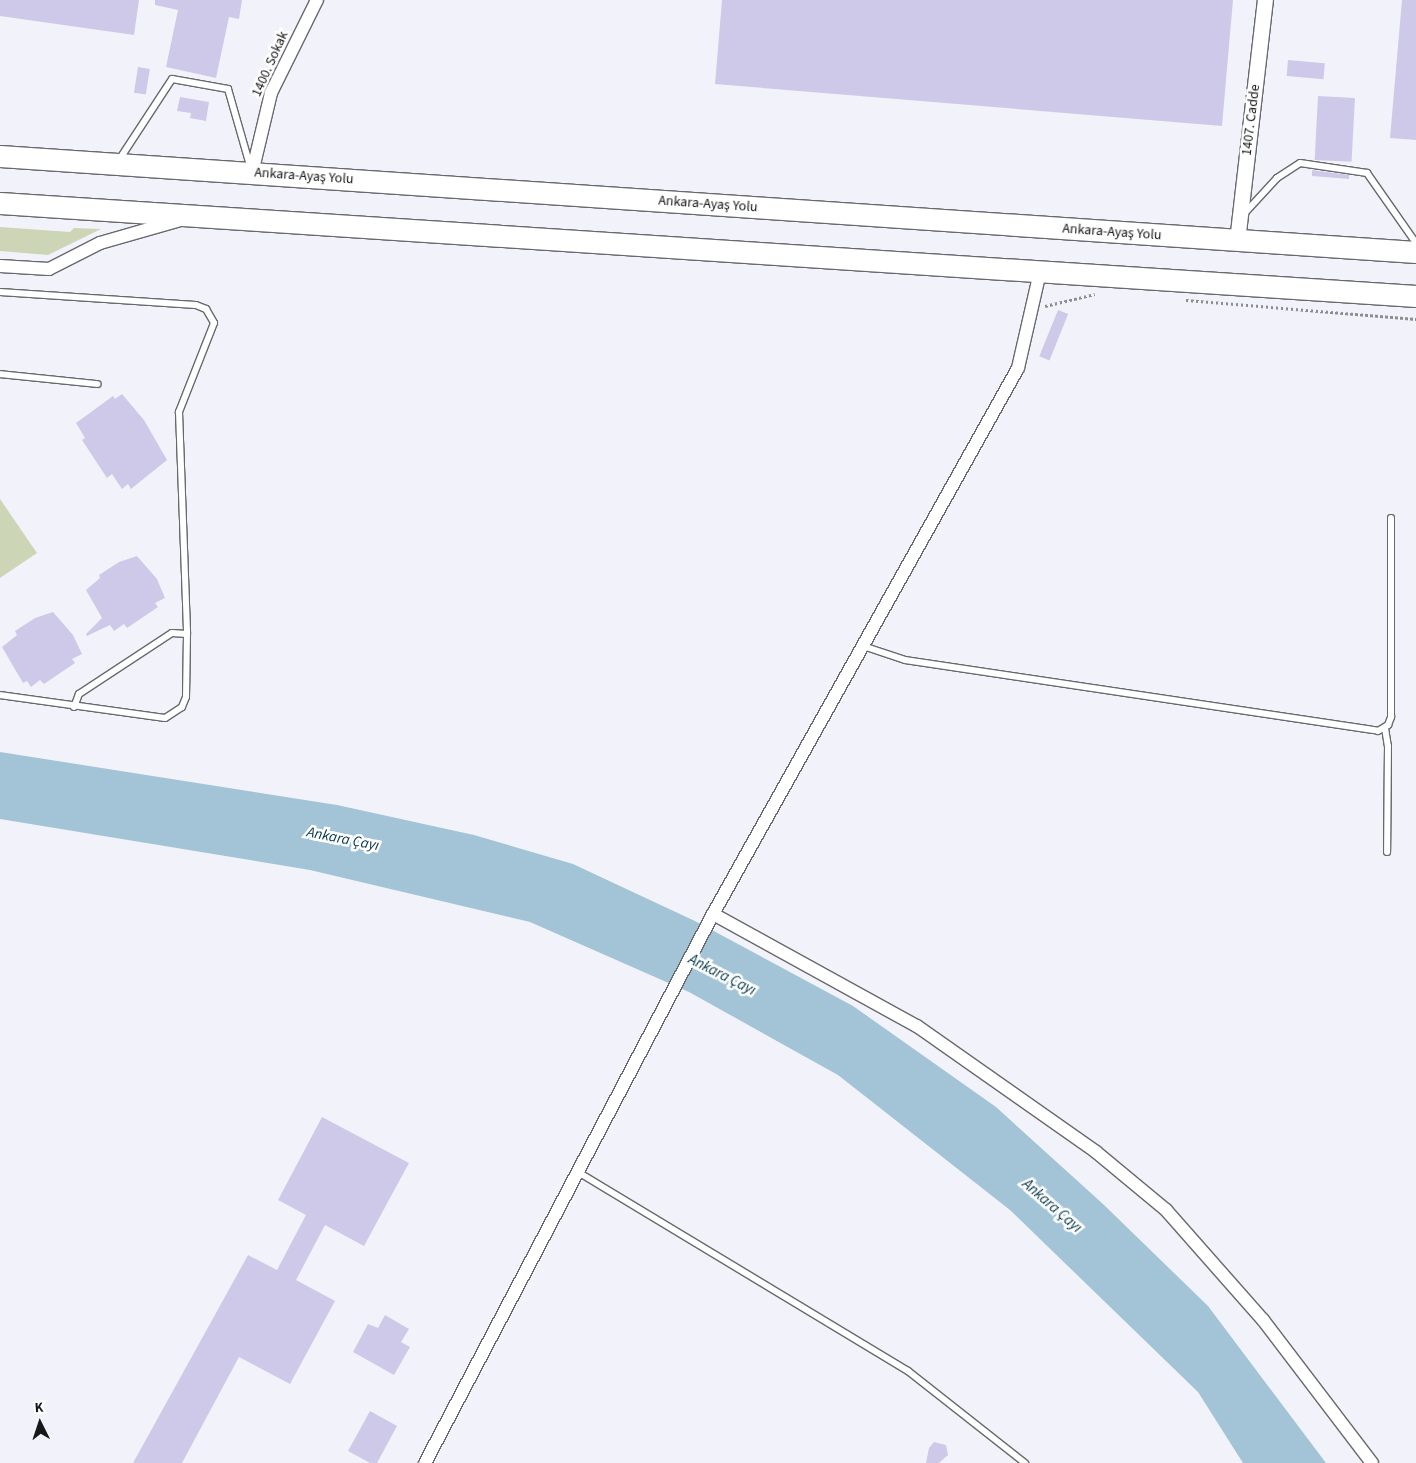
<!DOCTYPE html>
<html>
<head>
<meta charset="utf-8">
<style>
  body { margin:0 }
  #map { position:relative; width:1416px; height:1463px; overflow:hidden; background:#f2f3fa; font-family:"Source Sans 3",sans-serif }
  div>[style] { position:absolute }
  .green>* { inset:0; background:#ccd6b7 }
  .water>* { inset:0; background:#a2c4d6 }
  .building>* { inset:0; background:#cfc9e9; transform-origin:0 0 }
  .path>* { height:2.5px; margin-top:-1.25px; transform-origin:0; background:repeating-linear-gradient(90deg,#8c8d91 0 2.5px,transparent 0 5px) }
  .roads { filter:drop-shadow(1px 0 #68696f) drop-shadow(-1px 0 #68696f) drop-shadow(0 1px #68696f) drop-shadow(0 -1px #68696f) }
  .service>* { height:6px; margin:-3px; padding:0 3px; transform-origin:3px; border-radius:3px; background:#fff }
  .minor>* { height:12px; margin:-6px; padding:0 6px; transform-origin:6px; border-radius:6px; background:#fff }
  .tertiary>* { height:15px; margin:-7.5px; padding:0 7.5px; transform-origin:7.5px; border-radius:7.5px; background:#fff }
  .trunk>* { height:21px; margin:-10.5px; padding:0 10.5px; transform-origin:10.5px; border-radius:10.5px; background:#fff }
  span { translate:-50% -50%; white-space:nowrap; text-align:center; line-height:1.15; -webkit-text-stroke:5px #fff; paint-order:stroke }
  .street-label { font-size:14px; color:#171719 }
  .water-label { font-size:15px; color:#023448; font-style:italic }
  .north { position:absolute; left:15px; top:1398px; width:50px; height:50px; -webkit-text-stroke:4px #fff; paint-order:stroke; rotate:356deg; font-size:14px; font-weight:700; line-height:20px; text-align:center; color:#171719 }
  .north::after { content:''; display:block; margin:auto; width:18px; height:22px; background:#171719; clip-path:polygon(50% 0,100% 100%,50% 72%,0 100%) }
</style>
</head>
<body>
<div id="map">
  <div class="green">
    <i style="clip-path:polygon(0 227px,70px 232px,74px 228px,101px 229px,48px 255px,0 251px)"></i>
    <i style="clip-path:polygon(0 499px,37px 553px,0 578px)"></i>
  </div>
  <div class="water">
    <i style="clip-path:polygon(0 752px,337px 805px,474px 835px,573px 864px,697px 922px,853px 1006px,996px 1107px,1103px 1204px,1208px 1306px,1326px 1463px,1243px 1463px,1198px 1392px,1010px 1210px,838px 1075px,689px 992px,530px 922px,310px 870px,0 819px)"></i>
  </div>
  <div class="building">
    <i style="clip-path:polygon(0 0,139px 0,134px 35px,0 16px)"></i>
    <i style="clip-path:polygon(155px 0,242px 0,239px 19px,229px 17px,216px 78px,166px 67px,178px 10px,155px 5px)"></i>
    <i style="clip-path:polygon(722px 0,1233px 0,1222px 126px,715px 84px)"></i>
    <i style="clip-path:polygon(1402px 0,1416px 0,1416px 140px,1390px 138px)"></i>
    <i style="left:1288px;top:60px;width:37px;height:16px;rotate:5deg"></i>
    <i style="left:138px;top:67px;width:12px;height:26px;rotate:9deg"></i>
    <i style="left:1318px;top:96px;width:37px;height:64px;rotate:3deg"></i>
    <i style="clip-path:polygon(180px 97px,209px 102px,206px 121px,190px 118px,191px 113px,177px 111px)"></i>
    <i style="clip-path:polygon(1312px 170px,1349px 175px,1349px 179px,1312px 176px)"></i>
    <i style="left:1058px;top:310px;width:11px;height:50px;rotate:22deg"></i>
    <i style="clip-path:polygon(122px 394px,144px 420px,167px 460px,131px 489px,128px 484px,122px 489px,112px 474px,107px 478px,82px 440px,85px 438px,76px 423px,113px 396px,115px 399px)"></i>
    <i style="clip-path:polygon(137px 556px,157px 579px,165px 598px,155px 603px,158px 607px,127px 628px,124px 624px,114px 631px,110px 625px,87px 636px,86px 634px,102px 618px,86px 590px,100px 578px,99px 575px,119px 562px)"></i>
    <i style="clip-path:polygon(53px 612px,73px 635px,82px 654px,72px 659px,75px 663px,44px 684px,40px 680px,31px 687px,27px 681px,23px 683px,2px 647px,17px 635px,15px 631px,35px 618px)"></i>
    <i style="clip-path:polygon(322px 1117px,409px 1163px,364px 1246px,325px 1225px,296px 1280px,335px 1301px,290px 1384px,239px 1357px,182px 1463px,133px 1463px,248px 1255px,277px 1270px,306px 1215px,278px 1200px)"></i>
    <i style="clip-path:polygon(385px 1315px,409px 1329px,401px 1342px,410px 1347px,394px 1375px,353px 1352px,368px 1324px,378px 1328px)"></i>
    <i style="clip-path:polygon(370px 1411px,397px 1426px,377px 1463px,370px 1463px,348px 1451px)"></i>
    <i style="clip-path:polygon(934px 1442px,946px 1445px,948px 1455px,939px 1463px,926px 1463px,929px 1448px)"></i>
  </div>
  <div class="path">
    <i style="left:1186px;top:300px;width:231px;rotate:4.7deg"></i>
    <i style="left:1045px;top:306px;width:51px;rotate:-13.5deg"></i>
  </div>
  <div class="roads">
    <div class="service">
      <i style="left:119px;top:160px;width:97px;rotate:-56.8deg"></i>
      <i style="left:172px;top:79px;width:57px;rotate:10.1deg"></i>
      <i style="left:228px;top:89px;width:83px;rotate:74deg"></i>
      <i style="left:1243px;top:215px;width:50px;rotate:-47.4deg"></i>
      <i style="left:1277px;top:178px;width:27px;rotate:-33deg"></i>
      <i style="left:1300px;top:163px;width:68px;rotate:8.5deg"></i>
      <i style="left:1367px;top:173px;width:85px;rotate:55deg"></i>
      <i style="left:0;top:292px;width:196px;rotate:3.8deg"></i>
      <i style="left:196px;top:305px;width:11px;rotate:22deg"></i>
      <i style="left:206px;top:309px;width:16px;rotate:60deg"></i>
      <i style="left:214px;top:323px;width:96px;rotate:111.5deg"></i>
      <i style="left:179px;top:412px;width:222px;rotate:87.9deg"></i>
      <i style="left:187px;top:634px;width:63px;rotate:90.9deg"></i>
      <i style="left:186px;top:697px;width:11px;rotate:112deg"></i>
      <i style="left:182px;top:707px;width:20px;rotate:147deg"></i>
      <i style="left:165px;top:718px;width:167px;rotate:-172.1deg"></i>
      <i style="left:0;top:374px;width:98px;rotate:5.9deg"></i>
      <i style="left:863px;top:646px;width:44px;rotate:18.4deg"></i>
      <i style="left:905px;top:660px;width:478px;rotate:8.5deg"></i>
      <i style="left:1378px;top:731px;width:12px;rotate:-31deg"></i>
      <i style="left:1388px;top:725px;width:9px;rotate:-69deg"></i>
      <i style="left:1391px;top:717px;width:199px;rotate:-90deg"></i>
      <i style="left:74px;top:707px;width:14px;rotate:-69deg"></i>
      <i style="left:79px;top:694px;width:111px;rotate:-33.3deg"></i>
      <i style="left:172px;top:633px;width:15px;rotate:4deg"></i>
      <i style="left:1385px;top:728px;width:18px;rotate:81deg"></i>
      <i style="left:1388px;top:746px;width:106px;rotate:90.5deg"></i>
      <i style="left:578px;top:1172px;width:385px;rotate:31.1deg"></i>
      <i style="left:908px;top:1371px;width:149px;rotate:38.2deg"></i>
    </div>
    <div class="minor">
      <i style="left:252px;top:173px;width:82px;rotate:-76.6deg"></i>
      <i style="left:271px;top:93px;width:104px;rotate:-63.7deg"></i>
      <i style="left:0;top:266px;width:49px;rotate:3.5deg"></i>
      <i style="left:49px;top:269px;width:57px;rotate:-27deg"></i>
      <i style="left:100px;top:243px;width:83px;rotate:-16deg"></i>
      <i style="left:713px;top:914px;width:233px;rotate:28.8deg"></i>
      <i style="left:917px;top:1026px;width:219px;rotate:35.1deg"></i>
      <i style="left:1096px;top:1152px;width:91px;rotate:39.6deg"></i>
      <i style="left:1166px;top:1210px;width:147px;rotate:48.6deg"></i>
      <i style="left:1263px;top:1320px;width:180px;rotate:52.7deg"></i>
      <i style="left:425px;top:1463px;width:620px;rotate:-62.32deg"></i>
      <i style="left:713px;top:914px;width:625px;rotate:-60.81deg"></i>
      <i style="left:1018px;top:368px;width:98px;rotate:-77.1deg"></i>
    </div>
    <div class="tertiary">
      <i style="left:1237px;top:241px;width:243px;rotate:-83.4deg"></i>
    </div>
    <div class="trunk">
      <i style="left:0;top:156px;width:1419px;rotate:3.88deg"></i>
      <i style="left:0;top:203px;width:1419px;rotate:3.76deg"></i>
    </div>
  </div>
  <div class="street-label">
    <span style="left:270px;top:64px;rotate:-66deg">1400. Sokak</span>
    <span style="left:1251px;top:120px;rotate:-83deg">1407. Cadde</span>
    <span style="left:304px;top:176px;rotate:4deg">Ankara-Ayaş Yolu</span>
    <span style="left:708px;top:204px;rotate:4deg">Ankara-Ayaş Yolu</span>
    <span style="left:1112px;top:232px;rotate:4deg">Ankara-Ayaş Yolu</span>
  </div>
  <div class="water-label">
    <span style="left:343px;top:839px;rotate:11deg">Ankara Çayı</span>
    <span style="left:722px;top:975px;rotate:27deg">Ankara Çayı</span>
    <span style="left:1052px;top:1206px;rotate:41deg">Ankara Çayı</span>
  </div>
  <div class="north">K</div>
</div>
</body>
</html>
